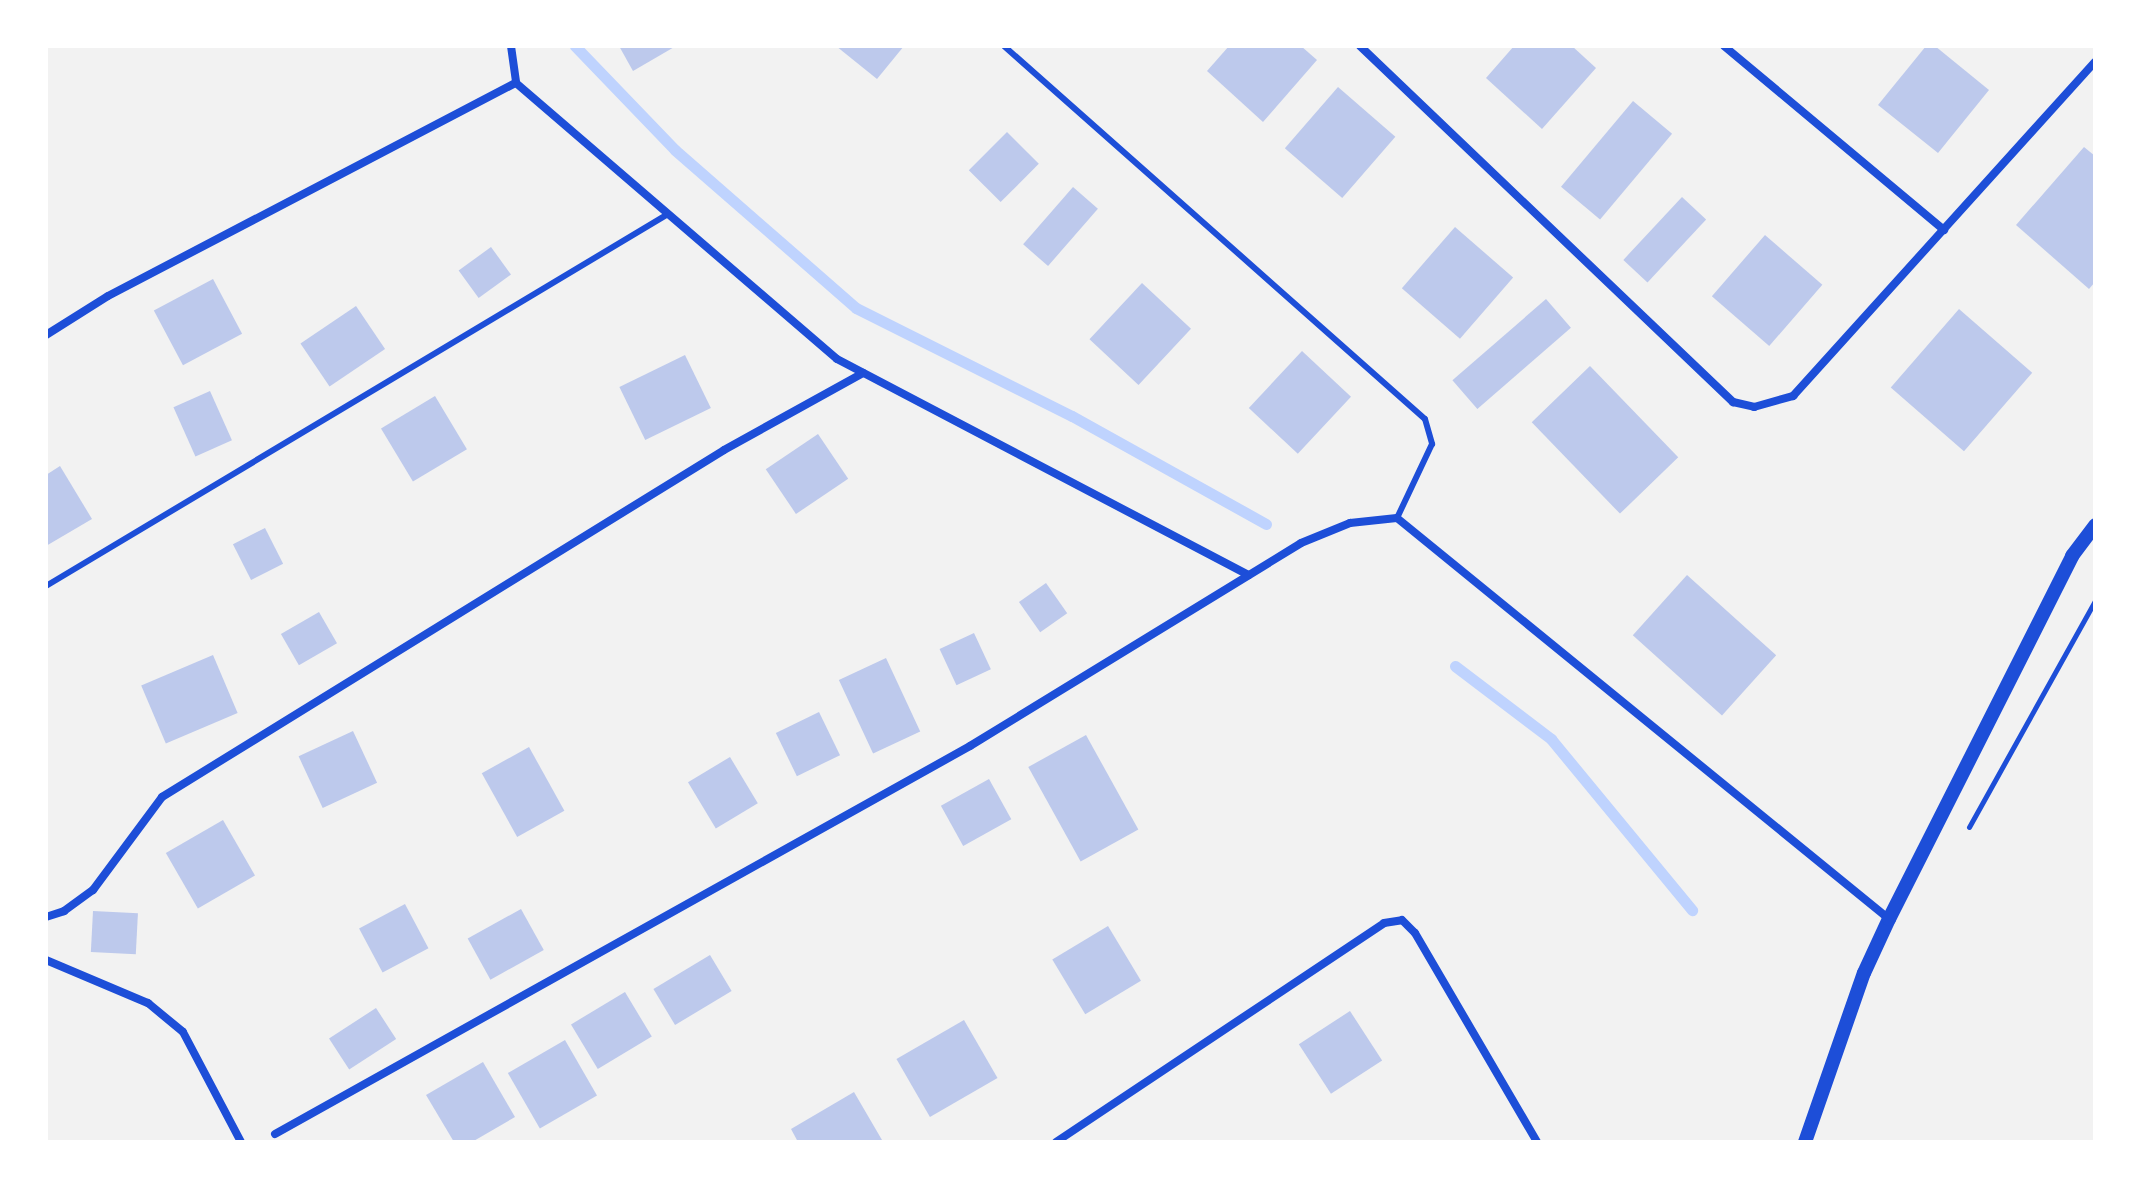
<!DOCTYPE html>
<html>
<head>
<meta charset="utf-8">
<style>
  body { margin:0 }
  #map { position:relative; width:2141px; height:1188px; overflow:hidden; background:#f2f2f2; font-family:"Roboto Condensed",sans-serif }
  div>[style] { position:absolute }
  .stream>* { height:11px; margin:-5.5px; padding:0 5.5px; transform-origin:5.5px; border-radius:5.5px; background:#bfd3fe }
  .building>* { inset:0; background:#bdc9ec; transform-origin:0 0 }
  .path>* { height:5px; margin:-2.5px; padding:0 2.5px; transform-origin:2.5px; border-radius:2.5px; background:#1d4ed8 }
  .service>* { height:6px; margin:-3px; padding:0 3px; transform-origin:3px; border-radius:3px; background:#1d4ed8 }
  .minor>* { height:8px; margin:-4px; padding:0 4px; transform-origin:4px; border-radius:4px; background:#1d4ed8 }
  .tertiary>* { height:14px; margin:-7px; padding:0 7px; transform-origin:7px; border-radius:7px; background:#1d4ed8 }
  span { translate:-50% -50%; white-space:nowrap; text-align:center; line-height:1.15; -webkit-text-stroke:8px #fff; paint-order:stroke }
  .frame { position:absolute; inset:0; border:48px solid #fff; pointer-events:none }
</style>
</head>
<body>
<div id="map">
  <div class="stream">
    <i style="left:575px;top:46px;width:144px;rotate:46.1deg"></i>
    <i style="left:675px;top:150px;width:240px;rotate:41.1deg"></i>
    <i style="left:856px;top:308px;width:241px;rotate:26.6deg"></i>
    <i style="left:1072px;top:416px;width:222px;rotate:29.1deg"></i>
    <i style="left:1455px;top:666px;width:121px;rotate:37.2deg"></i>
    <i style="left:1551px;top:739px;width:222px;rotate:50.5deg"></i>
  </div>
  <div class="building">
    <i style="clip-path:polygon(619px 46px,676px 46px,633px 71px)"></i>
    <i style="clip-path:polygon(836px 46px,904px 46px,877px 79px)"></i>
    <i style="clip-path:polygon(1229px 46px,1301px 46px,1317px 60px,1263px 122px,1207px 71px)"></i>
    <i style="clip-path:polygon(1514px 46px,1572px 46px,1596px 68px,1542px 129px,1486px 78px)"></i>
    <i style="clip-path:polygon(1926px 46px,1935px 46px,1989px 90px,1938px 153px,1878px 105px)"></i>
    <i style="left:1338px;top:87px;width:76px;height:81px;rotate:41deg"></i>
    <i style="left:1633px;top:101px;width:51px;height:112px;rotate:40deg"></i>
    <i style="left:1007px;top:132px;width:45px;height:54px;rotate:45deg"></i>
    <i style="clip-path:polygon(2084px 147px,2095px 156px,2095px 282px,2089px 289px,2016px 225px)"></i>
    <i style="left:1073px;top:187px;width:33px;height:76px;rotate:41deg"></i>
    <i style="left:1682px;top:197px;width:33px;height:86px;rotate:43deg"></i>
    <i style="left:1455px;top:227px;width:77px;height:81px;rotate:41deg"></i>
    <i style="left:1765px;top:235px;width:76px;height:81px;rotate:41deg"></i>
    <i style="left:491px;top:247px;width:34px;height:40px;rotate:54deg"></i>
    <i style="left:213px;top:279px;width:62px;height:67px;rotate:62deg"></i>
    <i style="left:1142px;top:283px;width:67px;height:77px;rotate:43deg"></i>
    <i style="left:1546px;top:299px;width:38px;height:124px;rotate:49deg"></i>
    <i style="left:356px;top:306px;width:52px;height:67px;rotate:56deg"></i>
    <i style="left:1959px;top:309px;width:97px;height:104px;rotate:41deg"></i>
    <i style="left:1302px;top:351px;width:67px;height:78px;rotate:43deg"></i>
    <i style="left:685px;top:355px;width:59px;height:73px;rotate:64deg"></i>
    <i style="left:1590px;top:366px;width:127px;height:81px;rotate:46deg"></i>
    <i style="left:210px;top:391px;width:54px;height:40px;rotate:66deg"></i>
    <i style="left:435px;top:396px;width:62px;height:63px;rotate:59deg"></i>
    <i style="left:818px;top:434px;width:54px;height:63px;rotate:56deg"></i>
    <i style="clip-path:polygon(60px 466px,92px 519px,46px 546px,46px 475px)"></i>
    <i style="left:265px;top:528px;width:40px;height:36px;rotate:63deg"></i>
    <i style="left:1687px;top:575px;width:120px;height:81px;rotate:42deg"></i>
    <i style="left:1046px;top:583px;width:37px;height:33px;rotate:55deg"></i>
    <i style="left:319px;top:612px;width:36px;height:44px;rotate:60deg"></i>
    <i style="left:974px;top:633px;width:40px;height:38px;rotate:65deg"></i>
    <i style="left:213px;top:655px;width:63px;height:78px;rotate:67deg"></i>
    <i style="left:886px;top:658px;width:81px;height:52px;rotate:65deg"></i>
    <i style="left:819px;top:712px;width:48px;height:48px;rotate:64deg"></i>
    <i style="left:353px;top:731px;width:57px;height:60px;rotate:65deg"></i>
    <i style="left:1086px;top:735px;width:108px;height:66px;rotate:61deg"></i>
    <i style="left:529px;top:747px;width:73px;height:54px;rotate:61deg"></i>
    <i style="left:730px;top:757px;width:54px;height:49px;rotate:59deg"></i>
    <i style="left:989px;top:779px;width:46px;height:55px;rotate:61deg"></i>
    <i style="left:223px;top:820px;width:64px;height:66px;rotate:60deg"></i>
    <i style="left:405px;top:904px;width:50px;height:52px;rotate:62deg"></i>
    <i style="left:521px;top:909px;width:47px;height:61px;rotate:61deg"></i>
    <i style="left:93px;top:911px;width:45px;height:41px;rotate:3deg"></i>
    <i style="left:1108px;top:926px;width:64px;height:65px;rotate:59deg"></i>
    <i style="left:710px;top:955px;width:42px;height:66px;rotate:59deg"></i>
    <i style="left:625px;top:992px;width:52px;height:63px;rotate:59deg"></i>
    <i style="left:376px;top:1008px;width:37px;height:56px;rotate:57deg"></i>
    <i style="left:1350px;top:1011px;width:59px;height:61px;rotate:57deg"></i>
    <i style="left:964px;top:1020px;width:67px;height:78px;rotate:60deg"></i>
    <i style="left:565px;top:1040px;width:64px;height:66px;rotate:60deg"></i>
    <i style="clip-path:polygon(483px 1062px,515px 1117px,472px 1142px,454px 1142px,426px 1095px)"></i>
    <i style="clip-path:polygon(854px 1092px,882px 1140px,798px 1142px,791px 1129px)"></i>
  </div>
  <div class="path">
    <i style="left:1969px;top:827px;width:259px;rotate:-60.9deg"></i>
  </div>
  <div class="service">
    <i style="left:1004px;top:46px;width:562px;rotate:41.54deg"></i>
    <i style="left:1425px;top:419px;width:26px;rotate:74deg"></i>
    <i style="left:1432px;top:444px;width:82px;rotate:115.3deg"></i>
    <i style="left:46px;top:586px;width:725px;rotate:-30.88deg"></i>
  </div>
  <div class="minor">
    <i style="left:511px;top:46px;width:37px;rotate:82deg"></i>
    <i style="left:516px;top:83px;width:423px;rotate:40.7deg"></i>
    <i style="left:837px;top:359px;width:465px;rotate:27.7deg"></i>
    <i style="left:1360px;top:46px;width:516px;rotate:43.66deg"></i>
    <i style="left:1733px;top:402px;width:22px;rotate:13deg"></i>
    <i style="left:1754px;top:407px;width:41px;rotate:-15.8deg"></i>
    <i style="left:1793px;top:396px;width:450px;rotate:-47.9deg"></i>
    <i style="left:1724px;top:46px;width:287px;rotate:39.9deg"></i>
    <i style="left:46px;top:335px;width:73px;rotate:-32.2deg"></i>
    <i style="left:108px;top:296px;width:460px;rotate:-27.6deg"></i>
    <i style="left:46px;top:917px;width:19px;rotate:-18deg"></i>
    <i style="left:64px;top:911px;width:36px;rotate:-36deg"></i>
    <i style="left:93px;top:890px;width:116px;rotate:-53.4deg"></i>
    <i style="left:162px;top:797px;width:660px;rotate:-31.69deg"></i>
    <i style="left:724px;top:450px;width:159px;rotate:-29deg"></i>
    <i style="left:46px;top:960px;width:111px;rotate:22.9deg"></i>
    <i style="left:148px;top:1003px;width:45px;rotate:39.6deg"></i>
    <i style="left:183px;top:1032px;width:124px;rotate:62.2deg"></i>
    <i style="left:275px;top:1134px;width:796px;rotate:-29.17deg"></i>
    <i style="left:970px;top:746px;width:388px;rotate:-31.5deg"></i>
    <i style="left:1301px;top:543px;width:53px;rotate:-22.2deg"></i>
    <i style="left:1350px;top:523px;width:47px;rotate:-6.1deg"></i>
    <i style="left:1397px;top:518px;width:635px;rotate:39.18deg"></i>
    <i style="left:1056px;top:1142px;width:394px;rotate:-33.7deg"></i>
    <i style="left:1384px;top:923px;width:18px;rotate:-9deg"></i>
    <i style="left:1402px;top:920px;width:18px;rotate:45deg"></i>
    <i style="left:1415px;top:933px;width:242px;rotate:59.7deg"></i>
  </div>
  <div class="tertiary">
    <i style="left:1805px;top:1142px;width:179px;rotate:-70.8deg"></i>
    <i style="left:1864px;top:973px;width:60px;rotate:-65.2deg"></i>
    <i style="left:1889px;top:919px;width:407px;rotate:-63.2deg"></i>
    <i style="left:2072px;top:556px;width:39px;rotate:-53deg"></i>
  </div>
  <div class="frame"></div>
</div>
</body>
</html>
